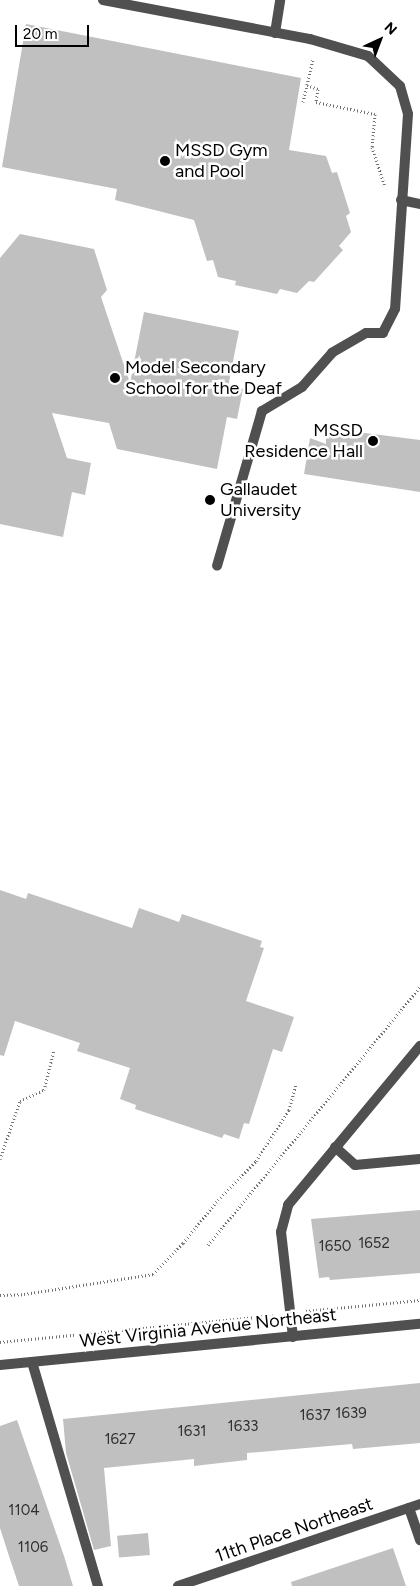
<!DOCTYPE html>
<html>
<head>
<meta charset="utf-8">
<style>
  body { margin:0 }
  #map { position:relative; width:420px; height:1586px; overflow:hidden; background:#fff; font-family:Figtree,sans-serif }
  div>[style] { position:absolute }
  .building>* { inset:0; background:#c0c0c0; transform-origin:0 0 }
  .path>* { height:3px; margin-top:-1.5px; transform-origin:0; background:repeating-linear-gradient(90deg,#727272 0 1px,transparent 0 3.5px) }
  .service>* { height:10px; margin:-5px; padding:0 5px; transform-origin:5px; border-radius:5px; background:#505050 }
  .minor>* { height:10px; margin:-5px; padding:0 5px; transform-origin:5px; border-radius:5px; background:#505050 }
  .tertiary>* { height:10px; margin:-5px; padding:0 5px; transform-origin:5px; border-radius:5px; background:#505050 }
  .dots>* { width:14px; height:14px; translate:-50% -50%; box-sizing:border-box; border:2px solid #fff; border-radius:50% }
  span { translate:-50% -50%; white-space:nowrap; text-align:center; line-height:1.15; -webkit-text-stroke:5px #fff; paint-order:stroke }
  .number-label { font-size:15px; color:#303030 }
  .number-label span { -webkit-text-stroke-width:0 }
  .poi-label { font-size:18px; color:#000 }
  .left { translate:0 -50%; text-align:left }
  .right { translate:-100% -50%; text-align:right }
  .street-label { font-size:18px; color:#000 }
  .north { position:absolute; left:355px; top:15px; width:50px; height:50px; -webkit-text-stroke:4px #fff; paint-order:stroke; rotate:43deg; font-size:14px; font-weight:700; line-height:20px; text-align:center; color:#000 }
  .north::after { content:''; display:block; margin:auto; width:18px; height:22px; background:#000; clip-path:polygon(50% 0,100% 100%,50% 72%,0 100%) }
  .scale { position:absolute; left:15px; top:25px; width:74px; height:22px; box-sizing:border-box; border:2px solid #000; border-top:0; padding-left:6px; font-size:15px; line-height:18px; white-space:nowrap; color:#000; -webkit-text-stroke:4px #fff; paint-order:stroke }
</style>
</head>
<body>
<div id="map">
  <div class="building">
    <i style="clip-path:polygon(26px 24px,301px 78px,289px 150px,326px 156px,332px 173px,337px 172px,350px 213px,346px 216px,351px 232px,339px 246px,343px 250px,314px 282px,309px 281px,297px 293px,280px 289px,277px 294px,235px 285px,236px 281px,218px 277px,213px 260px,207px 261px,194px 220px,115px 200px,117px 189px,2px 167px)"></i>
    <i style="clip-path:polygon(20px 234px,94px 249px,107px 290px,101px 297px,130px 383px,144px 312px,239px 331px,228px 387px,243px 389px,237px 419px,227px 417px,217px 469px,117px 449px,109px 423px,52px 413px,67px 458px,91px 463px,85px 495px,72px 492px,63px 537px,0 524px,0 258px)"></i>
    <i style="clip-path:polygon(326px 428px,420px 440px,420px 492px,304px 474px,310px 438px,326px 444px)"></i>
    <i style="clip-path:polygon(0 890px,26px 899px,28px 893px,132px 928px,139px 908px,179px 922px,182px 914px,262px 941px,260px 947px,264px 948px,246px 1001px,294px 1017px,282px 1052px,273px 1049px,249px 1124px,244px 1123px,239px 1139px,224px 1134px,222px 1138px,135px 1109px,136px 1105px,120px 1099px,130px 1068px,77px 1051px,80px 1043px,15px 1021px,4px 1056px,0 1055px)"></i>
    <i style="clip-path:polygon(420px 1210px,420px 1273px,330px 1280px,329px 1277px,319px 1278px,311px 1219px)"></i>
    <i style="clip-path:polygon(420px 1383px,420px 1443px,353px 1449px,352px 1444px,247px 1453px,247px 1460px,194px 1466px,194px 1459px,104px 1468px,111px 1546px,94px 1550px,66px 1453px,63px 1419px)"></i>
    <i style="clip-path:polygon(17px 1420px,64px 1556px,73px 1586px,19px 1586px,9px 1556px,0 1528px,0 1426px)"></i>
    <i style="left:148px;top:1533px;width:22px;height:31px;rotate:85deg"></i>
    <i style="clip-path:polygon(393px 1548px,406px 1586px,292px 1586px,291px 1582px)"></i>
  </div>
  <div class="path">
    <i style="left:307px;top:85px;width:12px;rotate:20deg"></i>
    <i style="left:318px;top:89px;width:13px;rotate:99deg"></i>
    <i style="left:316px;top:102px;width:60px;rotate:11.5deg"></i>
    <i style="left:375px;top:114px;width:33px;rotate:95deg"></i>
    <i style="left:372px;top:147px;width:40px;rotate:72deg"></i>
    <i style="left:303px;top:102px;width:44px;rotate:-76.9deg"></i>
    <i style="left:0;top:1159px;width:61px;rotate:-71deg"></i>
    <i style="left:20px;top:1101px;width:26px;rotate:-25deg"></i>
    <i style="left:44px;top:1090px;width:41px;rotate:-76deg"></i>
    <i style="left:208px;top:1245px;width:334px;rotate:-50.6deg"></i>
    <i style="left:0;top:1295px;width:24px;rotate:-2deg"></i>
    <i style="left:24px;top:1294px;width:131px;rotate:-8.8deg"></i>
    <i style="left:153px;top:1274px;width:43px;rotate:-45.9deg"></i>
    <i style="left:183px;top:1243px;width:55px;rotate:-50.9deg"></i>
    <i style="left:218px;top:1200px;width:54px;rotate:-45.7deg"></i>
    <i style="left:256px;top:1161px;width:61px;rotate:-57.1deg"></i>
    <i style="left:289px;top:1110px;width:27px;rotate:-75deg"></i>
    <i style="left:306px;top:1311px;width:115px;rotate:-5.5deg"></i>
    <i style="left:0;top:1342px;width:274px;rotate:-5.6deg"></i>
  </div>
  <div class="service">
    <i style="left:103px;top:0;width:211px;rotate:10.7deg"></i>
    <i style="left:310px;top:39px;width:60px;rotate:16.3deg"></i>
    <i style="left:368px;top:56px;width:44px;rotate:43.2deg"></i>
    <i style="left:400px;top:86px;width:29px;rotate:74deg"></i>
    <i style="left:408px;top:114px;width:195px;rotate:93.8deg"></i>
    <i style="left:395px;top:309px;width:27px;rotate:117deg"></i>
    <i style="left:383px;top:333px;width:17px;rotate:180deg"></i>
    <i style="left:366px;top:333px;width:39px;rotate:150deg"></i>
    <i style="left:332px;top:353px;width:45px;rotate:131.4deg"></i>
    <i style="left:302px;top:387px;width:47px;rotate:149deg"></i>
    <i style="left:262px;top:411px;width:161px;rotate:106.2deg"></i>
    <i style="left:275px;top:33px;width:33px;rotate:-81deg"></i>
    <i style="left:401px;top:200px;width:19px;rotate:12deg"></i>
    <i style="left:335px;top:1147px;width:27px;rotate:42deg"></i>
    <i style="left:355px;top:1165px;width:65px;rotate:-5.3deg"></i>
    <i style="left:32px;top:1362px;width:234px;rotate:73.6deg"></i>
    <i style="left:409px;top:1508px;width:34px;rotate:71deg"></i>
  </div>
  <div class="minor">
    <i style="left:293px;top:1337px;width:106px;rotate:-96.5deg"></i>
    <i style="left:281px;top:1232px;width:28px;rotate:-75deg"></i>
    <i style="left:288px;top:1205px;width:207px;rotate:-50.3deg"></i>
    <i style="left:178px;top:1586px;width:256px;rotate:-18.7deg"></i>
  </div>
  <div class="tertiary">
    <i style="left:0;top:1365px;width:422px;rotate:-5.6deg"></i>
  </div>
  <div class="dots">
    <i style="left:165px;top:161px;background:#000"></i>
    <i style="left:115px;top:378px;background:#000"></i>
    <i style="left:373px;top:441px;background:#000"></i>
    <i style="left:210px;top:500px;background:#000"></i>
  </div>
  <div class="number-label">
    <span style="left:374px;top:1244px">1652</span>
    <span style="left:335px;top:1247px">1650</span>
    <span style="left:351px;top:1414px">1639</span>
    <span style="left:315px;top:1416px">1637</span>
    <span style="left:243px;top:1427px">1633</span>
    <span style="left:192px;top:1432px">1631</span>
    <span style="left:120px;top:1440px">1627</span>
    <span style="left:24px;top:1511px">1104</span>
    <span style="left:33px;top:1548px">1106</span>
  </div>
  <div class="poi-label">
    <span class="left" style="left:175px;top:161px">MSSD Gym<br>and Pool</span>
    <span class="left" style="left:125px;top:378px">Model Secondary<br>School for the Deaf</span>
    <span class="right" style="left:363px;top:441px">MSSD<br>Residence Hall</span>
    <span class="left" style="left:220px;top:500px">Gallaudet<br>University</span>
  </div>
  <div class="street-label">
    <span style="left:208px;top:1328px;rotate:-6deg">West Virginia Avenue Northeast</span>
    <span style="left:294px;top:1530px;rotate:-19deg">11th Place Northeast</span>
  </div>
  <div class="north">N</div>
  <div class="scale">20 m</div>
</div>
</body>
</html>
